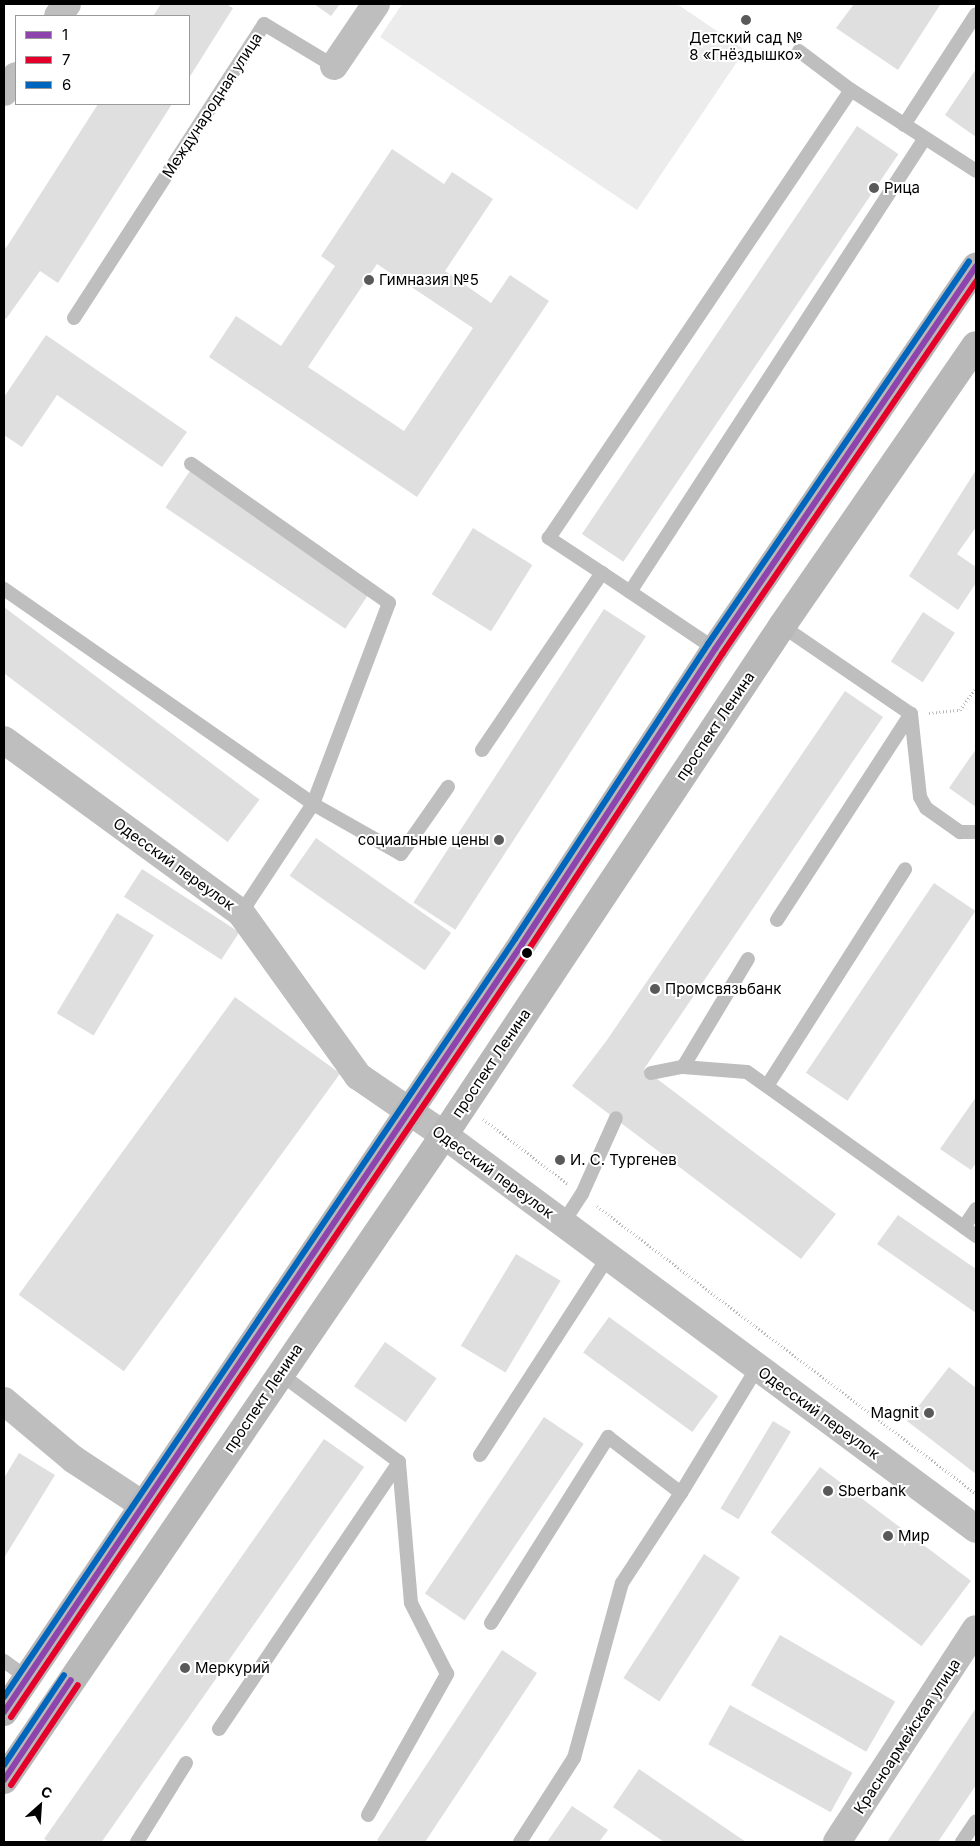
<!DOCTYPE html>
<html>
<head>
<meta charset="utf-8">
<style>
  body { margin:0 }
  #map { position:relative; width:980px; height:1846px; overflow:hidden; background:#fff; font-family:Inter,sans-serif }
  div>[style] { position:absolute }
  .green>* { inset:0; background:#ececec }
  .building>* { inset:0; background:#dfdfdf; transform-origin:0 0 }
  .path>* { height:3px; margin-top:-1.5px; transform-origin:0; background:repeating-linear-gradient(90deg,#b9b9b9 0 1px,transparent 0 3.5px) }
  .service>* { height:14px; margin:-7px; padding:0 7px; transform-origin:7px; border-radius:7px; background:#bebebe }
  .minor>* { height:28px; margin:-14px; padding:0 14px; transform-origin:14px; border-radius:14px; background:#bebebe }
  .tertiary>* { height:28px; margin:-14px; padding:0 14px; transform-origin:14px; border-radius:14px; background:#bebebe }
  .secondary>* { height:28px; margin:-14px; padding:0 14px; transform-origin:14px; border-radius:14px; background:#b8b8b8 }
  .bus-1>* { height:6px; margin:-3px; padding:0 3px; transform-origin:3px; border-radius:3px; background:#8e44ad }
  .bus-2>* { height:6px; margin:-3px; padding:0 3px; transform-origin:3px; border-radius:3px; background:#e4002b }
  .bus-3>* { height:6px; margin:-3px; padding:0 3px; transform-origin:3px; border-radius:3px; background:#0065bd }
  .dots>* { width:14px; height:14px; translate:-50% -50%; box-sizing:border-box; border:2px solid #fff; border-radius:50% }
  span { translate:-50% -50%; white-space:nowrap; text-align:center; line-height:1.15; -webkit-text-stroke:4px #fff; paint-order:stroke }
  .poi-label { font-size:15px; color:#000 }
  .left { translate:0 -50%; text-align:left }
  .right { translate:-100% -50%; text-align:right }
  .street-label { font-size:15px; color:#000 }
  .frame { position:absolute; inset:0; border:5px solid #000; pointer-events:none }
  .legend { position:absolute; left:15px; top:15px; width:175px; height:90px; box-sizing:border-box; background:#fff; border:1px solid #999; margin:0; padding:6px 9px; list-style:none; font-size:15px; color:#000 }
  .legend li { display:flex; align-items:center; gap:10px; height:25px }
  .legend b { width:25px; border:1px solid #999 }
  .north { position:absolute; left:15px; top:1781px; width:50px; height:50px; -webkit-text-stroke:4px #fff; paint-order:stroke; rotate:26deg; font-size:14px; font-weight:700; line-height:20px; text-align:center; color:#000 }
  .north::after { content:''; display:block; margin:auto; width:18px; height:22px; background:#000; clip-path:polygon(50% 0,100% 100%,50% 72%,0 100%) }
</style>
</head>
<body>
<div id="map">
  <div class="green">
    <i style="clip-path:polygon(402px 4px,677px 4px,745px 50px,637px 210px,380px 37px)"></i>
  </div>
  <div class="building">
    <i style="clip-path:polygon(161px 4px,226px 4px,233px 8px,189px 78px,189px 16px,153px 16px)"></i>
    <i style="clip-path:polygon(314px 4px,340px 4px,331px 16px)"></i>
    <i style="clip-path:polygon(854px 4px,938px 4px,940px 5px,898px 70px,836px 28px)"></i>
    <i style="clip-path:polygon(976px 69px,976px 137px,945px 115px)"></i>
    <i style="clip-path:polygon(98px 104px,172px 104px,58px 283px,40px 271px,6px 319px,4px 317px,4px 246px,6px 248px)"></i>
    <i style="left:857px;top:126px;width:50px;height:492px;rotate:34deg"></i>
    <i style="clip-path:polygon(evenodd,392px 149px,444px 184px,452px 172px,493px 199px,445px 271px,491px 303px,510px 275px,549px 301px,417px 497px,209px 357px,236px 316px,281px 346px,335px 266px,321px 256px,392px 149px,377px 264px,473px 328px,404px 431px,308px 367px,377px 264px)"></i>
    <i style="clip-path:polygon(46px 335px,187px 432px,162px 467px,57px 395px,22px 447px,4px 435px,4px 397px)"></i>
    <i style="clip-path:polygon(976px 470px,976px 527px,957px 554px,976px 567px,976px 583px,958px 610px,909px 576px)"></i>
    <i style="left:190px;top:471px;width:217px;height:44px;rotate:34deg"></i>
    <i style="left:473px;top:528px;width:70px;height:78px;rotate:32deg"></i>
    <i style="left:4px;top:607px;width:320px;height:53px;rotate:37deg"></i>
    <i style="left:604px;top:609px;width:50px;height:350px;rotate:33deg"></i>
    <i style="left:923px;top:612px;width:38px;height:59px;rotate:33deg"></i>
    <i style="clip-path:polygon(845px 691px,883px 717px,644px 1069px,836px 1214px,801px 1259px,572px 1086px,607px 1040px)"></i>
    <i style="clip-path:polygon(976px 749px,976px 807px,949px 788px)"></i>
    <i style="left:316px;top:838px;width:165px;height:46px;rotate:35deg"></i>
    <i style="left:142px;top:869px;width:116px;height:33px;rotate:33deg"></i>
    <i style="left:934px;top:883px;width:50px;height:229px;rotate:34deg"></i>
    <i style="left:117px;top:913px;width:43px;height:117px;rotate:31deg"></i>
    <i style="left:235px;top:997px;width:130px;height:368px;rotate:36deg"></i>
    <i style="clip-path:polygon(976px 1097px,976px 1163px,971px 1170px,940px 1149px)"></i>
    <i style="clip-path:polygon(898px 1215px,976px 1269px,976px 1313px,877px 1244px)"></i>
    <i style="left:516px;top:1254px;width:52px;height:107px;rotate:31deg"></i>
    <i style="left:609px;top:1317px;width:135px;height:44px;rotate:36deg"></i>
    <i style="left:385px;top:1342px;width:63px;height:54px;rotate:35deg"></i>
    <i style="clip-path:polygon(949px 1367px,976px 1388px,976px 1474px,907px 1421px)"></i>
    <i style="left:544px;top:1417px;width:48px;height:213px;rotate:34deg"></i>
    <i style="left:773px;top:1421px;width:21px;height:102px;rotate:31deg"></i>
    <i style="left:324px;top:1439px;width:49px;height:488px;rotate:35deg"></i>
    <i style="clip-path:polygon(19px 1453px,55px 1475px,4px 1558px,4px 1478px)"></i>
    <i style="left:820px;top:1467px;width:189px;height:82px;rotate:37deg"></i>
    <i style="left:704px;top:1554px;width:43px;height:148px;rotate:33deg"></i>
    <i style="left:780px;top:1635px;width:133px;height:58px;rotate:30deg"></i>
    <i style="clip-path:polygon(502px 1650px,537px 1673px,425px 1842px,380px 1842px,377px 1840px)"></i>
    <i style="left:730px;top:1705px;width:140px;height:45px;rotate:29deg"></i>
    <i style="clip-path:polygon(976px 1708px,976px 1785px,938px 1842px,887px 1842px)"></i>
    <i style="clip-path:polygon(639px 1769px,746px 1842px,664px 1842px,613px 1807px)"></i>
    <i style="clip-path:polygon(572px 1806px,608px 1830px,599px 1842px,547px 1842px)"></i>
  </div>
  <div class="path">
    <i style="left:929px;top:713px;width:31px;rotate:-6deg"></i>
    <i style="left:960px;top:710px;width:27px;rotate:-54deg"></i>
    <i style="left:483px;top:1119px;width:107px;rotate:37.4deg"></i>
    <i style="left:597px;top:1206px;width:476px;rotate:37.2deg"></i>
  </div>
  <div class="service">
    <i style="left:799px;top:51px;width:65px;rotate:36.9deg"></i>
    <i style="left:904px;top:125px;width:132px;rotate:-57deg"></i>
    <i style="left:74px;top:318px;width:350px;rotate:-57.1deg"></i>
    <i style="left:264px;top:24px;width:82px;rotate:31deg"></i>
    <i style="left:602px;top:573px;width:64px;rotate:-146.6deg"></i>
    <i style="left:549px;top:538px;width:540px;rotate:-56.02deg"></i>
    <i style="left:851px;top:90px;width:149px;rotate:32.9deg"></i>
    <i style="left:4px;top:589px;width:376px;rotate:34.8deg"></i>
    <i style="left:313px;top:804px;width:215px;rotate:-69.3deg"></i>
    <i style="left:389px;top:603px;width:242px;rotate:-144.9deg"></i>
    <i style="left:630px;top:592px;width:541px;rotate:-56.99deg"></i>
    <i style="left:782px;top:626px;width:156px;rotate:34.3deg"></i>
    <i style="left:911px;top:714px;width:83px;rotate:83.8deg"></i>
    <i style="left:920px;top:797px;width:13px;rotate:61deg"></i>
    <i style="left:926px;top:808px;width:42px;rotate:35.2deg"></i>
    <i style="left:960px;top:832px;width:16px"></i>
    <i style="left:482px;top:750px;width:214px;rotate:-55.9deg"></i>
    <i style="left:602px;top:573px;width:136px;rotate:33.9deg"></i>
    <i style="left:241px;top:913px;width:131px;rotate:-56.6deg"></i>
    <i style="left:313px;top:804px;width:101px;rotate:29.6deg"></i>
    <i style="left:401px;top:854px;width:82px;rotate:-55deg"></i>
    <i style="left:777px;top:920px;width:246px;rotate:-57deg"></i>
    <i style="left:683px;top:1067px;width:126px;rotate:-59deg"></i>
    <i style="left:651px;top:1073px;width:33px;rotate:-11deg"></i>
    <i style="left:683px;top:1067px;width:64px;rotate:4.5deg"></i>
    <i style="left:747px;top:1072px;width:282px;rotate:35.6deg"></i>
    <i style="left:767px;top:1086px;width:257px;rotate:-57.5deg"></i>
    <i style="left:563px;top:1223px;width:35px;rotate:-57deg"></i>
    <i style="left:582px;top:1194px;width:83px;rotate:-65.9deg"></i>
    <i style="left:964px;top:1227px;width:22px;rotate:-56deg"></i>
    <i style="left:480px;top:1455px;width:236px;rotate:-57.1deg"></i>
    <i style="left:491px;top:1623px;width:220px;rotate:-57.8deg"></i>
    <i style="left:608px;top:1437px;width:92px;rotate:37.5deg"></i>
    <i style="left:681px;top:1493px;width:146px;rotate:-58.7deg"></i>
    <i style="left:4px;top:1661px;width:29px;rotate:36deg"></i>
    <i style="left:219px;top:1729px;width:322px;rotate:-56deg"></i>
    <i style="left:399px;top:1462px;width:149px;rotate:-143.4deg"></i>
    <i style="left:368px;top:1815px;width:162px;rotate:-60.7deg"></i>
    <i style="left:447px;top:1674px;width:80px;rotate:-116.9deg"></i>
    <i style="left:411px;top:1603px;width:142px;rotate:-94.9deg"></i>
    <i style="left:137px;top:1842px;width:93px;rotate:-58.2deg"></i>
    <i style="left:520px;top:1842px;width:100px;rotate:-57.3deg"></i>
    <i style="left:574px;top:1758px;width:181px;rotate:-74.7deg"></i>
    <i style="left:622px;top:1583px;width:108px;rotate:-56.8deg"></i>
    <i style="left:962px;top:1842px;width:25px;rotate:-56deg"></i>
  </div>
  <div class="minor">
    <i style="left:334px;top:66px;width:75px;rotate:-55.9deg"></i>
    <i style="left:4px;top:740px;width:293px;rotate:36.1deg"></i>
    <i style="left:241px;top:913px;width:201px;rotate:54.3deg"></i>
    <i style="left:358px;top:1076px;width:104px;rotate:34.5deg"></i>
    <i style="left:4px;top:1401px;width:90px;rotate:40deg"></i>
    <i style="left:73px;top:1459px;width:84px;rotate:33.3deg"></i>
    <i style="left:837px;top:1842px;width:254px;rotate:-56.9deg"></i>
  </div>
  <div class="tertiary">
    <i style="left:58px;top:16px;width:15px;rotate:-53deg"></i>
    <i style="left:4px;top:92px;width:20px;rotate:-53deg"></i>
    <i style="left:444px;top:1135px;width:662px;rotate:36.52deg"></i>
  </div>
  <div class="secondary">
    <i style="left:4px;top:1712px;width:926px;rotate:-56deg"></i>
    <i style="left:522px;top:944px;width:353px;rotate:-56.8deg"></i>
    <i style="left:715px;top:649px;width:463px;rotate:-55.7deg"></i>
    <i style="left:4px;top:1780px;width:781px;rotate:-55.7deg"></i>
    <i style="left:444px;top:1135px;width:611px;rotate:-56.41deg"></i>
    <i style="left:782px;top:626px;width:341px;rotate:-55.4deg"></i>
  </div>
  <div class="bus-1">
    <i style="left:4px;top:1712px;width:926px;rotate:-56deg"></i>
    <i style="left:522px;top:944px;width:353px;rotate:-56.8deg"></i>
    <i style="left:715px;top:649px;width:463px;rotate:-55.7deg"></i>
    <i style="left:4px;top:1780px;width:120px;rotate:-56.2deg"></i>
  </div>
  <div class="bus-2">
    <i style="left:11px;top:1717px;width:926px;rotate:-56deg"></i>
    <i style="left:529px;top:949px;width:353px;rotate:-56.8deg"></i>
    <i style="left:722px;top:654px;width:451px;rotate:-55.7deg"></i>
    <i style="left:11px;top:1785px;width:120px;rotate:-56.2deg"></i>
  </div>
  <div class="bus-3">
    <i style="left:4px;top:1697px;width:914px;rotate:-56.01deg"></i>
    <i style="left:515px;top:939px;width:353px;rotate:-56.8deg"></i>
    <i style="left:708px;top:644px;width:463px;rotate:-55.7deg"></i>
    <i style="left:4px;top:1765px;width:108px;rotate:-56.3deg"></i>
  </div>
  <div class="dots">
    <i style="left:746px;top:20px;background:#595959"></i>
    <i style="left:874px;top:188px;background:#595959"></i>
    <i style="left:369px;top:280px;background:#595959"></i>
    <i style="left:499px;top:840px;background:#595959"></i>
    <i style="left:527px;top:953px;background:#000"></i>
    <i style="left:655px;top:989px;background:#595959"></i>
    <i style="left:560px;top:1160px;background:#595959"></i>
    <i style="left:929px;top:1413px;background:#595959"></i>
    <i style="left:828px;top:1491px;background:#595959"></i>
    <i style="left:888px;top:1536px;background:#595959"></i>
    <i style="left:185px;top:1668px;background:#595959"></i>
  </div>
  <div class="poi-label">
    <span style="left:746px;top:46px">Детский сад №<br>8 «Гнёздышко»</span>
    <span class="left" style="left:884px;top:188px">Рица</span>
    <span class="left" style="left:379px;top:280px">Гимназия №5</span>
    <span class="right" style="left:489px;top:840px">социальные цены</span>
    <span class="left" style="left:665px;top:989px">Промсвязьбанк</span>
    <span class="left" style="left:570px;top:1160px">И. С. Тургенев</span>
    <span class="right" style="left:919px;top:1413px">Magnit</span>
    <span class="left" style="left:838px;top:1491px">Sberbank</span>
    <span class="left" style="left:898px;top:1536px">Мир</span>
    <span class="left" style="left:195px;top:1668px">Меркурий</span>
  </div>
  <div class="street-label">
    <span style="left:212px;top:105px;rotate:-57deg">Международная улица</span>
    <span style="left:715px;top:726px;rotate:-56deg">проспект Ленина</span>
    <span style="left:174px;top:864px;rotate:36deg">Одесский переулок</span>
    <span style="left:491px;top:1063px;rotate:-56deg">проспект Ленина</span>
    <span style="left:493px;top:1172px;rotate:36deg">Одесский переулок</span>
    <span style="left:263px;top:1398px;rotate:-56deg">проспект Ленина</span>
    <span style="left:819px;top:1413px;rotate:36deg">Одесский переулок</span>
    <span style="left:907px;top:1736px;rotate:-57deg">Красноармейская улица</span>
  </div>
  <div class="frame"></div>
  <ul class="legend">
  <li><b style="height:6px;background:#8e44ad"></b>1</li>
  <li><b style="height:6px;background:#e4002b"></b>7</li>
  <li><b style="height:6px;background:#0065bd"></b>6</li>
  </ul>
  <div class="north">С</div>
</div>
</body>
</html>
